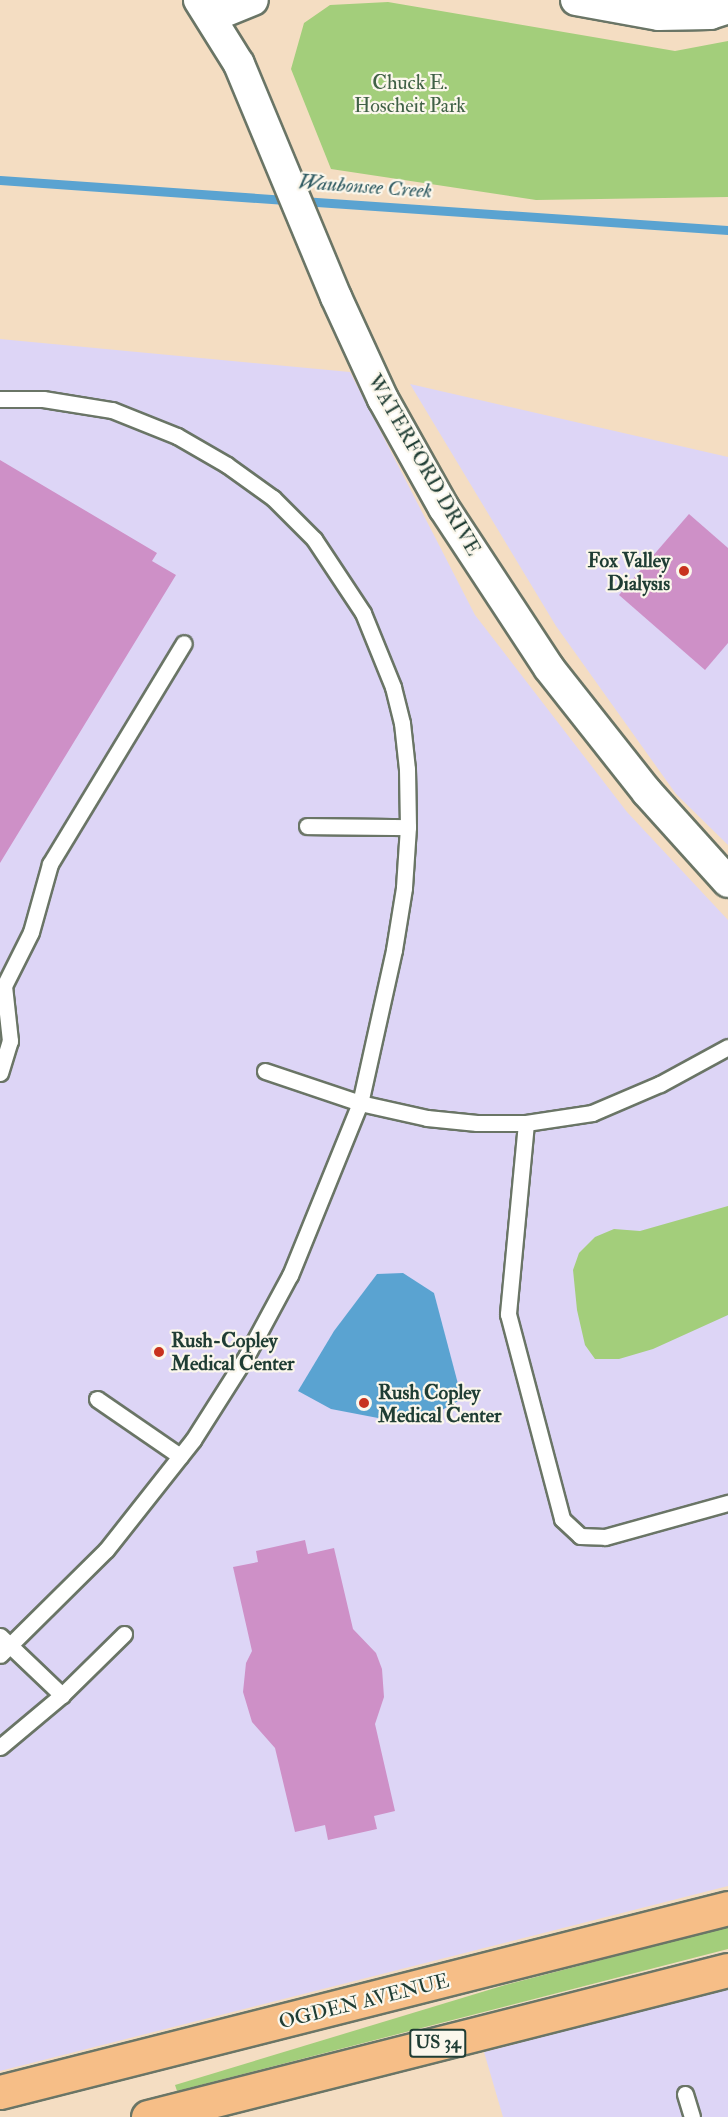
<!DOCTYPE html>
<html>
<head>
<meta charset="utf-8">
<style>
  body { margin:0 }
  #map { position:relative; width:728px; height:2117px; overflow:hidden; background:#f4ddc2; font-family:"IM FELL Double Pica",serif }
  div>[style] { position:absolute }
  .built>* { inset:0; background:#ddd5f6 }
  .green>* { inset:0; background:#a3ce7b }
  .water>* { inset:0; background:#5aa3d1 }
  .stream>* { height:9px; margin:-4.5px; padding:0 4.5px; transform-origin:4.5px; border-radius:4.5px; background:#5aa3d1 }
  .building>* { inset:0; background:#ce90c7 }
  .roads { filter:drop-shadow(2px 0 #6a7566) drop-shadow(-2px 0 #6a7566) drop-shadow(0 2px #6a7566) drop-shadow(0 -2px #6a7566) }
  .service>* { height:15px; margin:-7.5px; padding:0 7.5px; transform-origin:7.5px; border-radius:7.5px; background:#fff }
  .minor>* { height:30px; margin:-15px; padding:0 15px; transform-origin:15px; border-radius:15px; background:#fff }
  .primary>* { height:33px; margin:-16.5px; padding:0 16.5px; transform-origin:16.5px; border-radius:16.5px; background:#f6be87 }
  .dots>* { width:16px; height:16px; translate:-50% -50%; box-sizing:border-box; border:3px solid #fbf7ec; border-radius:50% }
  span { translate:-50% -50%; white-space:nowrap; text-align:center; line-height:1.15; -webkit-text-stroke:4.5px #fbf7ec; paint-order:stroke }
  .shield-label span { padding:2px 4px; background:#fbf7ec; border:2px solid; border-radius:4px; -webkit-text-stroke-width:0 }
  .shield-label { font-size:18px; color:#1f3d34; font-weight:700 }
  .park-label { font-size:20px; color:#406146 }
  .street-label { font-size:20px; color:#1f3d34 }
  .poi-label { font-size:20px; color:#1f3d34; font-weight:700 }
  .right { translate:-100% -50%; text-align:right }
  .left { translate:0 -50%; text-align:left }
  .water-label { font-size:21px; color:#315c63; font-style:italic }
</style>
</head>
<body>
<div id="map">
  <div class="built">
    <i style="clip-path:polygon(0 339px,350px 372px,475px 615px,627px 812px,728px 920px,728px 1886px,0 2071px)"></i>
    <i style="clip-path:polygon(410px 384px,728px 457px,728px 845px,676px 794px,556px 626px)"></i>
    <i style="clip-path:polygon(728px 1989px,728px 2117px,503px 2117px,484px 2052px)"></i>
  </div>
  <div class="green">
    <i style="clip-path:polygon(388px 2px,675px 51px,728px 41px,728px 197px,536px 200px,331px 169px,291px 69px,304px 23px,330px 5px)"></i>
    <i style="clip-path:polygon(728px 1206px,728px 1315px,653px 1349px,619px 1359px,595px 1359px,585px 1345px,577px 1310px,573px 1270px,579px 1253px,595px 1237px,614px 1229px,640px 1231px)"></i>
    <i style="clip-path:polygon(728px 1927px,728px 1949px,177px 2091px,175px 2085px,505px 1985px)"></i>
  </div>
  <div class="water">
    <i style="clip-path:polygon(403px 1273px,434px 1293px,462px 1399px,431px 1416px,378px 1418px,331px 1409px,298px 1391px,334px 1331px,377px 1274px)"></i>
  </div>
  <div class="stream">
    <i style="left:0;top:180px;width:290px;rotate:4deg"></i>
    <i style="left:302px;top:201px;width:427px;rotate:3.9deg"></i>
  </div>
  <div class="building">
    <i style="clip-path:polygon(0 460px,157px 553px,152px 561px,176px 575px,0 863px)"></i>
    <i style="clip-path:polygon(689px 514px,728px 548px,728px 643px,705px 670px,619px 595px)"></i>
    <i style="clip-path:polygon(305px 1540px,308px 1554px,334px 1548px,353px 1629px,376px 1653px,382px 1669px,384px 1697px,375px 1724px,395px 1811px,374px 1816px,377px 1829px,328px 1840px,325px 1825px,295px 1832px,275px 1748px,252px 1722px,243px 1692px,246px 1663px,252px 1651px,233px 1567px,258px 1562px,256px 1551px)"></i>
  </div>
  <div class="roads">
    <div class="service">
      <i style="left:0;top:399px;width:43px"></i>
      <i style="left:43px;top:399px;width:70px;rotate:9.1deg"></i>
      <i style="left:112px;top:410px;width:70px;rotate:21.8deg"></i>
      <i style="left:177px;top:436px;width:58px;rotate:30.1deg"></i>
      <i style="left:227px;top:465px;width:57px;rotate:35.7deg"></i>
      <i style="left:273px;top:498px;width:58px;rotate:45deg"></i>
      <i style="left:314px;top:539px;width:89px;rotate:56.5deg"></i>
      <i style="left:363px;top:613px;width:80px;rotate:67.9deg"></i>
      <i style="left:393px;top:687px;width:37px;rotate:76deg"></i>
      <i style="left:402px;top:723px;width:46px;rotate:83.8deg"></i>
      <i style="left:407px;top:769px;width:58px;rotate:89deg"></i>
      <i style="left:408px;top:827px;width:61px;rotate:93.8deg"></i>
      <i style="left:404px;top:888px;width:63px;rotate:99.2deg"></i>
      <i style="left:394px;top:950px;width:157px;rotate:102.5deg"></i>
      <i style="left:360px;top:1103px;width:186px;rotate:112.1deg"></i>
      <i style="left:290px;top:1275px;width:91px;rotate:118.3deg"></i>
      <i style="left:247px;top:1355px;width:101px;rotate:122.4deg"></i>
      <i style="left:193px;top:1440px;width:140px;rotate:128.3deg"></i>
      <i style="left:106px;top:1550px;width:149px;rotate:135.3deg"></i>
      <i style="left:307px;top:826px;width:101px;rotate:0.6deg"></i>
      <i style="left:265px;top:1071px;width:100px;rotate:18.6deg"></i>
      <i style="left:360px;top:1103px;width:69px;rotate:12.6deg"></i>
      <i style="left:427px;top:1118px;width:50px;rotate:5.7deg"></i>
      <i style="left:477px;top:1123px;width:49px"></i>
      <i style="left:526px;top:1123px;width:67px;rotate:-8.6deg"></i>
      <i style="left:592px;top:1113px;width:74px;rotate:-23.1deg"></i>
      <i style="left:660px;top:1084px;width:77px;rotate:-28.6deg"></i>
      <i style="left:0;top:1073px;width:34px;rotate:-73deg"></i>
      <i style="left:10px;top:1041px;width:55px;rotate:-96.2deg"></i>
      <i style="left:4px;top:986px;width:60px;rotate:-63.4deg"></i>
      <i style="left:31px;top:932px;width:71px;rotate:-74.4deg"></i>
      <i style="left:50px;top:864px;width:258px;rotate:-58.8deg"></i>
      <i style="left:526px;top:1123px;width:192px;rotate:95.4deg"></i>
      <i style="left:508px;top:1314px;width:212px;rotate:75.2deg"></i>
      <i style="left:562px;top:1519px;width:25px;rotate:43deg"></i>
      <i style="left:580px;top:1536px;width:25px;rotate:2deg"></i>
      <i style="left:605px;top:1537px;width:128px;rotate:-15.5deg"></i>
      <i style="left:97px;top:1399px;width:101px;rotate:34.5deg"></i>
      <i style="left:0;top:1636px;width:86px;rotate:43.6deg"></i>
      <i style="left:0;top:1747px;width:81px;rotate:-40deg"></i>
      <i style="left:62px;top:1695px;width:87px;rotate:-44.5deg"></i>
      <i style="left:685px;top:2094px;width:24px;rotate:73deg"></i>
    </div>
    <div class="minor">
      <i style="left:199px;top:0;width:75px;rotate:58deg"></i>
      <i style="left:239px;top:64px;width:252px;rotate:67.4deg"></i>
      <i style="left:336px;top:297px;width:112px;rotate:65.3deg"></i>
      <i style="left:383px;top:399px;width:125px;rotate:60.8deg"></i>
      <i style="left:444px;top:508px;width:191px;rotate:56.7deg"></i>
      <i style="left:549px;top:668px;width:158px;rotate:51.7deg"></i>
      <i style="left:647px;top:792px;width:121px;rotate:48deg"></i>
      <i style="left:576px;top:0;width:84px;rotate:10.2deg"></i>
      <i style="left:659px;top:15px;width:51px;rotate:-1.1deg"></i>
      <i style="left:710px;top:14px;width:19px;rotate:-18deg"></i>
      <i style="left:211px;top:17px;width:45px;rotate:-22deg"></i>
    </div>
    <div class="primary">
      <i style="left:0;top:2092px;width:751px;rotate:-14.18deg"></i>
      <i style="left:148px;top:2117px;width:598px;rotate:-14.22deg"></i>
    </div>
  </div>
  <div class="dots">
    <i style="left:684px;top:571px;background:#c8321e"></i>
    <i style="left:159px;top:1352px;background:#c8321e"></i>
    <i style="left:364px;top:1403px;background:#c8321e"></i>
  </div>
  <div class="shield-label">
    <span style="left:438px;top:2043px">US 34</span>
  </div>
  <div class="park-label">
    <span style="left:410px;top:94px">Chuck E.<br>Hoscheit Park</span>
  </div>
  <div class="street-label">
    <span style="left:424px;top:465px;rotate:60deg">WATERFORD DRIVE</span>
    <span style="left:364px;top:2001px;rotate:-14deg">OGDEN AVENUE</span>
  </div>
  <div class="poi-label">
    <span class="right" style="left:670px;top:572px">Fox Valley<br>Dialysis</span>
    <span class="left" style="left:171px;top:1352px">Rush-Copley<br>Medical Center</span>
    <span class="left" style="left:378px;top:1404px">Rush Copley<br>Medical Center</span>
  </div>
  <div class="water-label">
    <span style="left:365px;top:187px;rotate:4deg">Waubonsee Creek</span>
  </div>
</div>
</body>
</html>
